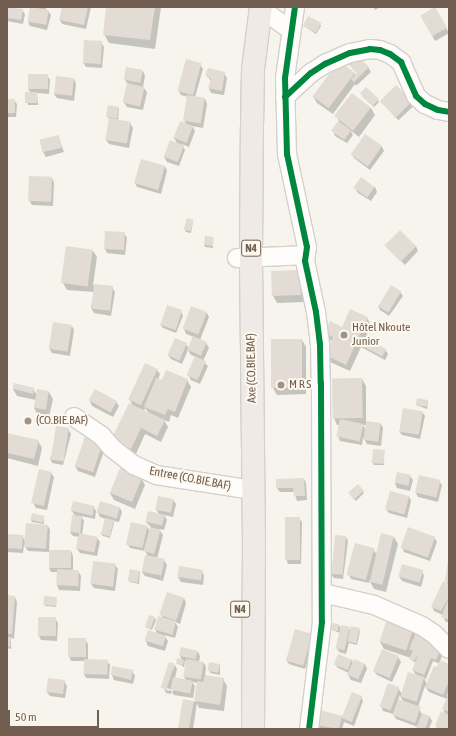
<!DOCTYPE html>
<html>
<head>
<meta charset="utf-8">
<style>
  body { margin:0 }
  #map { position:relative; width:456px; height:736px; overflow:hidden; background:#f6f4ed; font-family:"Asap Condensed",sans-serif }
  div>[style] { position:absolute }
  .shadow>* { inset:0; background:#0003; transform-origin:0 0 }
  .building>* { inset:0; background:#e2dcd4; transform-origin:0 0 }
  .roads { filter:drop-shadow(1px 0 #d4d0ca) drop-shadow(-1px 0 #d4d0ca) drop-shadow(0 1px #d4d0ca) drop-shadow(0 -1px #d4d0ca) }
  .minor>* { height:18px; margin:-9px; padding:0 9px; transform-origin:9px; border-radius:9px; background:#fefdfc }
  .highway>* { height:22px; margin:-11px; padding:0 11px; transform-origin:11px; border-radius:11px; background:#f0eae6 }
  .cycleway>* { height:6px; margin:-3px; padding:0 3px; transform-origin:3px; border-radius:3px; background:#00873e }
  .dots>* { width:11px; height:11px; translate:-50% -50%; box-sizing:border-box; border:2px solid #fdf9ef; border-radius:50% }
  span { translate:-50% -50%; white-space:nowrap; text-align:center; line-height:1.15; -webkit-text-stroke:4px #fdf9ef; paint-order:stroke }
  .shield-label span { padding:1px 3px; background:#fdf9ef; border:1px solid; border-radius:3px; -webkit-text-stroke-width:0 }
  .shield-label { font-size:11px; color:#725e50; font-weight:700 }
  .poi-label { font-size:12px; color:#725e50 }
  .left { translate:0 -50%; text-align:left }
  .street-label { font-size:12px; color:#725e50 }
  .frame { position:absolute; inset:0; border:8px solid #725e50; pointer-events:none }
  .scale { position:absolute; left:8px; top:710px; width:91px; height:18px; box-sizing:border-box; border:2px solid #725e50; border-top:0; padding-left:5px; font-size:12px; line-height:14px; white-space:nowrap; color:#725e50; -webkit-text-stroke:3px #fdf9ef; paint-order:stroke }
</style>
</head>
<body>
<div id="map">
  <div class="shadow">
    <i style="clip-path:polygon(7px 7px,22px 10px,25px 14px,23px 24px,7px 21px)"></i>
    <i style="clip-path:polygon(31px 7px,46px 7px,46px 10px,48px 11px,51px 15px,47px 30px,30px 26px,28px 22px)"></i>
    <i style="clip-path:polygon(63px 7px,91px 7px,86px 29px,62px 24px,60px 20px)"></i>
    <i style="clip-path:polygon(107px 7px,161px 7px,155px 49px,109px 43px,104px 34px)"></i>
    <i style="clip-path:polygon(373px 7px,380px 7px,375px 10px)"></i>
    <i style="left:435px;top:8px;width:29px;height:16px;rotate:61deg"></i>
    <i style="clip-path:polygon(320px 24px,321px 26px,316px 34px,304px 26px)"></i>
    <i style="clip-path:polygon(101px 42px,104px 47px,102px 68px,86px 67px,83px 62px)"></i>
    <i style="clip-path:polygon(348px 62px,368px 67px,371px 72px,356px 86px,355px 84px,333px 114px,317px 103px,313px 96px,354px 73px,356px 76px,359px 76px)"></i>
    <i style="clip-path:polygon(200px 64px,203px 69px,195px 97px,205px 99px,207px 104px,203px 128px,192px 126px,195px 131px,189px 147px,182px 144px,185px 150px,179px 166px,167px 162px,164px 157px,177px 143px,174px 138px,186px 124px,184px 120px,188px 97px,181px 95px,178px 90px)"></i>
    <i style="clip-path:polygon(143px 71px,145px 76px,143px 87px,147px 92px,143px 110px,127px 107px,124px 103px,128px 84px,125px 80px)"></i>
    <i style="clip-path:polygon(224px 73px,227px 78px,224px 95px,211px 93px,209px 88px,211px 81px,206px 75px)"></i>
    <i style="clip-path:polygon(47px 75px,50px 80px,49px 94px,37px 93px,38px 105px,28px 105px,26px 93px,31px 93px,28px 89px)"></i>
    <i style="clip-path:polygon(74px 79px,76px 84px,74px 101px,57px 98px,54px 94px)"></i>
    <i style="left:396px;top:87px;width:26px;height:21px;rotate:47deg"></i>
    <i style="clip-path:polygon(352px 95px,371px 108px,375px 115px,359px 137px,350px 130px,353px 135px,347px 143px,335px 136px,333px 131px,339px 121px,336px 116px)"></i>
    <i style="clip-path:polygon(362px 96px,378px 100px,379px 102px,374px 107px)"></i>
    <i style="clip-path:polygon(7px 100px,14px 100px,17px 104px,16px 117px,7px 117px)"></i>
    <i style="clip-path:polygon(109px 106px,119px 108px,118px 121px,130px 123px,133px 128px,129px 148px,109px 144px,106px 140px,110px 119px,107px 117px)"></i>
    <i style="clip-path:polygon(365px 135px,382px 147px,384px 151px,370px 170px,354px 158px,352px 154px)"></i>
    <i style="clip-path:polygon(58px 136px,64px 152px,46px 157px,43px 152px)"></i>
    <i style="clip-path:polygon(165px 166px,167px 171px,161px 194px,137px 187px,135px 183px)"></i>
    <i style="clip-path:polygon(52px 178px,54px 183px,53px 206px,32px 205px,29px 200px)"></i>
    <i style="clip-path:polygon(375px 187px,377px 192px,371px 201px,358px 193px,355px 188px)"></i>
    <i style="clip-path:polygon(193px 221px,191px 233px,186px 232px,185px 230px)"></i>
    <i style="clip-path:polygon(124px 233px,127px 238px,125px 255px,107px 253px,105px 249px)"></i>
    <i style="clip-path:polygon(213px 238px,213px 248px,205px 247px,204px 245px)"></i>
    <i style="clip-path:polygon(387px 246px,416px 246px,418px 251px,405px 265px)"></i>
    <i style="clip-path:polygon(93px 251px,97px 257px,93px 285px,112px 287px,115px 292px,111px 316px,94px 313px,91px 308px,94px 292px,67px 290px,63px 283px)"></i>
    <i style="clip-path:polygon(303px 278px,304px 302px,277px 303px,273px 296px)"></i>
    <i style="clip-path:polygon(400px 292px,403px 296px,389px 316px,380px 310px,378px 306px)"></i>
    <i style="clip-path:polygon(181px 311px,183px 316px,176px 333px,163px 328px,160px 324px)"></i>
    <i style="clip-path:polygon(207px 313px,209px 317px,200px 340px,206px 343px,209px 348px,203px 361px,208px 366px,200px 384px,191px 380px,188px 375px,196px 357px,191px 355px,188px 350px,182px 364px,171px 359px,168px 355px,186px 344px,189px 349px,194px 337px,186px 334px,184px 329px)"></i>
    <i style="clip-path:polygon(367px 318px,371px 325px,365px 339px,385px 349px,388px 354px,385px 360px,361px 347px,350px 371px,330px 362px,326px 355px,333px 342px,330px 340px,326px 333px)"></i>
    <i style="clip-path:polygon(72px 326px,74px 330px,70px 356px,52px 353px,49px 348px)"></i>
    <i style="clip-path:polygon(272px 340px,302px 340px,306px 347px,306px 394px,277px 395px,273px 388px)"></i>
    <i style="clip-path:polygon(evenodd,157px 370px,160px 374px,158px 380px,162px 382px,187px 380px,191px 387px,178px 418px,171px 415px,169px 422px,164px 420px,168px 427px,161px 442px,145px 434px,135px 456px,117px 447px,133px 406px,130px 400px,157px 370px,145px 408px,149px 413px,144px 411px,145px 408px)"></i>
    <i style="clip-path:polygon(evenodd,362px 379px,366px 386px,366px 422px,381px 424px,383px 428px,381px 446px,367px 444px,363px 437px,362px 445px,340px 441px,338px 436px,340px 425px,337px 425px,334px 418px,362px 379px,363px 425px,367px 425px,366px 431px,363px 425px)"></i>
    <i style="clip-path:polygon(13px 389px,33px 389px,37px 395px,49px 392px,53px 399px,49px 417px,38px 415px,34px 408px,36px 400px,17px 396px)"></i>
    <i style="clip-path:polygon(90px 401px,116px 402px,119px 406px,113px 417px,92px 406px)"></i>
    <i style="clip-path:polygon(428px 401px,427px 409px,416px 405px)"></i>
    <i style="clip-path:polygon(422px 412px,425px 416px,420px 439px,402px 435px,399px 431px)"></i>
    <i style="clip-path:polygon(68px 429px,71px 434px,63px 465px,52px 463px,50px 458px)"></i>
    <i style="clip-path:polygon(7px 434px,38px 441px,42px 448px,38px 466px,7px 458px)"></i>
    <i style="clip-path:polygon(86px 437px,105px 448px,95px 477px,78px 471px,75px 466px)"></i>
    <i style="clip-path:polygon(384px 451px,384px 465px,374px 465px,373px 463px)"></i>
    <i style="clip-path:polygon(51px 473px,54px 477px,47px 510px,36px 508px,33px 503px)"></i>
    <i style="clip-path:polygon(410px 476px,413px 480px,410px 491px,397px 488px,395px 483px)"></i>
    <i style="clip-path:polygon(141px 478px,145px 485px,135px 509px,114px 500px,110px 493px)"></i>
    <i style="clip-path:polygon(304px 479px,306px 483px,307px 500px,297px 501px,294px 492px,280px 492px,277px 488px)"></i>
    <i style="clip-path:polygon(439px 481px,442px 485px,438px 502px,418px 497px,416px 493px)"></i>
    <i style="clip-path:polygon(363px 491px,364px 493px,356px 501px,350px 495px)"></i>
    <i style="clip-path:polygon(409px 496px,411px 501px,407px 518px,389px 513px,386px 509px)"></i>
    <i style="clip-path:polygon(173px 500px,176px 504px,173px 517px,164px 515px,167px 520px,164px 530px,159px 529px,163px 535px,157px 559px,164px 560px,167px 565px,163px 581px,145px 576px,142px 572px,148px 556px,145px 551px,130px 548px,127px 543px,147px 527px,150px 531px,151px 527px,146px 522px,159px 514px,156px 509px)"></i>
    <i style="clip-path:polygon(94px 507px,96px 511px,95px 519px,81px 516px,84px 521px,82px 535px,97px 538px,100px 542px,97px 556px,80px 553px,77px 549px,80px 537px,73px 536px,70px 532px,75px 516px,72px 511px)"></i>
    <i style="clip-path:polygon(120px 508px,122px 512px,119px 522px,113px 521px,114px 523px,110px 538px,103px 536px,101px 534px,106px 519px,100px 517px,98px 513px)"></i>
    <i style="clip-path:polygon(44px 517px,44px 524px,32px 522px,31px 520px)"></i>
    <i style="clip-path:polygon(299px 518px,302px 522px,301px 564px,288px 564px,286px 559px)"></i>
    <i style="clip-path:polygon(48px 526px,50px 530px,49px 551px,71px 551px,73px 556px,73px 571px,78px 571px,81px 576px,80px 591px,59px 590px,57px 585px,58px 572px,51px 572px,49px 568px,49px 552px,28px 551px,24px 545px,23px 553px,7px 552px,7px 535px,22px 536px,26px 542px)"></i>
    <i style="clip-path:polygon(346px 537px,348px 541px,343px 579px,334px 578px,331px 574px)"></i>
    <i style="clip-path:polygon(394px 537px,398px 544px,386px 592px,374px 589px,369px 580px,369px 583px,351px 579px,349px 575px,373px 549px,377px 555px)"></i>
    <i style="clip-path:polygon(434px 537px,437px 542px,430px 561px,404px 552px,402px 547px)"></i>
    <i style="clip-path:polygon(449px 563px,449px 623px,445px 621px,443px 615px,434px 611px,432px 606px,448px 585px,446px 581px)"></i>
    <i style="clip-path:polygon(115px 565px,118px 569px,115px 591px,94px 588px,91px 584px)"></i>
    <i style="clip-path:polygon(180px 567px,202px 571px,204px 576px,203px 585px,181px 582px,178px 577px)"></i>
    <i style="clip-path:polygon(140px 571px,139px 584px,130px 582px,129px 580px)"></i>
    <i style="clip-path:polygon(422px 571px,424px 576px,421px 587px,402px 581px,399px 576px)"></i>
    <i style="clip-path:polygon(7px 596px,15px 597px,17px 602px,14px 639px,11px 638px,11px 649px,7px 648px)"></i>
    <i style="clip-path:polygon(56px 598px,56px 607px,46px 606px,44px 605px)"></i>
    <i style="clip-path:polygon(184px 598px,186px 603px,180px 624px,175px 622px,178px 627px,175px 638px,164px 635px,168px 641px,165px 651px,148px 646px,146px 641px,158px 635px,155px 629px,164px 619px,161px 615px)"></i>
    <i style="clip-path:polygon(55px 618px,58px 623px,57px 641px,41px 640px,39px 636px)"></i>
    <i style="clip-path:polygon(155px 618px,156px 620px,152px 630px,147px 628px,146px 627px)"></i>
    <i style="clip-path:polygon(339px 625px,341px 629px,349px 628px,351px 631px,359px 629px,360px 631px,357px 645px,349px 643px,346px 654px,339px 652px,336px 647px,340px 633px,332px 630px)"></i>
    <i style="clip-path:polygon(evenodd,413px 629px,416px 635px,417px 631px,444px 651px,440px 661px,449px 665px,449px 691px,447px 695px,449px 696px,449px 729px,438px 729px,436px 726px,446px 715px,443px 709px,447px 699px,429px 692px,425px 686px,418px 707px,422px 714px,430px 717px,432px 721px,429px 729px,417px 729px,418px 727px,396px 719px,393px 714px,383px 711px,381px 706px,398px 688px,402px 694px,416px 675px,413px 670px,416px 662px,412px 661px,411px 658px,384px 649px,380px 642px,413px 629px,413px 650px,423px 653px,422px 655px,413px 652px,413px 650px,413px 629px,433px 661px,440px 664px,427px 684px,424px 678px,426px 679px,433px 661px,413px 629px,400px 695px,401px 698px,404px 702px,398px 700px,400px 695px)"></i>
    <i style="clip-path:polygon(311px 635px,314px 640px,305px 669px,289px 664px,286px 660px)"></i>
    <i style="clip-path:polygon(85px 639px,88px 644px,88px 660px,107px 661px,110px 665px,109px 679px,86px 678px,84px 674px,84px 661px,71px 661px,69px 656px)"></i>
    <i style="clip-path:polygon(198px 652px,200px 656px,199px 662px,204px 663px,206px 667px,205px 676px,223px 679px,227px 686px,224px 711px,199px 708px,197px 703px,193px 729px,179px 729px,184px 701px,195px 702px,198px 683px,192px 682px,195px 686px,193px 698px,174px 695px,172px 692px,174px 690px,166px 688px,166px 690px,172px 691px,171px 694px,166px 693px,164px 688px,175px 665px,177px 669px,175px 678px,186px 680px,184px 677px,187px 661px,185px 661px,184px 667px,177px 663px,182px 660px,180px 656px)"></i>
    <i style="clip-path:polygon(398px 657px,401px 662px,392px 682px,377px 675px,374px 671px)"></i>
    <i style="clip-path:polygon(352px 660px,353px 663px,365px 664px,367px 669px,361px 683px,351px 680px,348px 675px,349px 673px,338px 668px,335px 664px)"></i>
    <i style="clip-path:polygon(210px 664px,220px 665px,220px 675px,210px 673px)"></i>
    <i style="clip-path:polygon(132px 671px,135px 676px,133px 684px,114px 680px,112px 675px)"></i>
    <i style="clip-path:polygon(64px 681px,67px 686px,65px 698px,50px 696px,47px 692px)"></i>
    <i style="clip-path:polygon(361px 696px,363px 701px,354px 726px,344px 722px,342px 729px,320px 729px,317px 725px,321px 711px,344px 717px)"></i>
  </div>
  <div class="building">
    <i style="clip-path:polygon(7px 7px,23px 9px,21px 20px,7px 18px)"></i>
    <i style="left:30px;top:7px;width:19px;height:15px;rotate:9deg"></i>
    <i style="clip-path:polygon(62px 7px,88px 7px,84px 25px,59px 20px)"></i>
    <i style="clip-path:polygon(106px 7px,155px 7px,150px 40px,103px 35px)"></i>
    <i style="left:435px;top:7px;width:24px;height:17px;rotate:60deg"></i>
    <i style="left:308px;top:16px;width:15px;height:11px;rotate:28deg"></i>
    <i style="left:84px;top:40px;width:18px;height:23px;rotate:3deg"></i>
    <i style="clip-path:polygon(355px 53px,369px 67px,354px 82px,351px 79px,357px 73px,346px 62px)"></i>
    <i style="left:186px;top:59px;width:16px;height:33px;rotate:15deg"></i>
    <i style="left:339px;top:61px;width:20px;height:44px;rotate:37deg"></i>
    <i style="left:126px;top:67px;width:17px;height:13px;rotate:10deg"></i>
    <i style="clip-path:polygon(208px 68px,225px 72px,222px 91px,208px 88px,211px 79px,205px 75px)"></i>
    <i style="left:28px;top:74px;width:20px;height:15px"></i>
    <i style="left:56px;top:76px;width:18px;height:18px;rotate:6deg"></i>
    <i style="left:127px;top:83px;width:18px;height:20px;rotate:13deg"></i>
    <i style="left:396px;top:85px;width:23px;height:23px;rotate:45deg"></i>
    <i style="left:366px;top:87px;width:18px;height:9px;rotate:43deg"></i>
    <i style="left:25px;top:92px;width:12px;height:11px"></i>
    <i style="left:352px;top:93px;width:24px;height:29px;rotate:38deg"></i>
    <i style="left:187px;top:95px;width:18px;height:26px;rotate:9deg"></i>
    <i style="left:7px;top:99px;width:8px;height:14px"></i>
    <i style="left:108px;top:105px;width:11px;height:12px;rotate:10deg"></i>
    <i style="left:109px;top:118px;width:22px;height:22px;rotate:10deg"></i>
    <i style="left:180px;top:121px;width:14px;height:18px;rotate:21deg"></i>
    <i style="left:338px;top:121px;width:16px;height:12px;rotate:35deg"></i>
    <i style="left:365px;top:134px;width:21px;height:25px;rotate:35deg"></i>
    <i style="left:59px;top:135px;width:13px;height:20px;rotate:77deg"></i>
    <i style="left:170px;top:140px;width:15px;height:18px;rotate:20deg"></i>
    <i style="left:141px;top:159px;width:25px;height:25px;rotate:16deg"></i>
    <i style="left:29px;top:176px;width:23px;height:25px;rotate:2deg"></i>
    <i style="left:361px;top:177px;width:17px;height:13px;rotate:36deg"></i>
    <i style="left:187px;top:218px;width:7px;height:12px;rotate:16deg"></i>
    <i style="left:400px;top:230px;width:23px;height:22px;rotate:45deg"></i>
    <i style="left:105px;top:231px;width:20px;height:18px;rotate:3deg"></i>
    <i style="left:205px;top:236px;width:9px;height:9px;rotate:6deg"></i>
    <i style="left:66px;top:246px;width:27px;height:37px;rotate:8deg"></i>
    <i style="left:300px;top:270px;width:25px;height:29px;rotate:88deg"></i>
    <i style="left:94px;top:284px;width:19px;height:25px;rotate:6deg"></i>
    <i style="left:391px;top:285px;width:12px;height:25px;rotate:31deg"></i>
    <i style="left:167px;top:305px;width:16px;height:21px;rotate:18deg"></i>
    <i style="left:191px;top:306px;width:17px;height:24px;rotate:21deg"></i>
    <i style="clip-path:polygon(350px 309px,368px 317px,346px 365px,325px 355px,333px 337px,324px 333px,330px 321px,342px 327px)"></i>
    <i style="left:53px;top:322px;width:19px;height:27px;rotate:9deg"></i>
    <i style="left:193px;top:336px;width:15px;height:15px;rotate:23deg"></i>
    <i style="left:362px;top:337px;width:27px;height:8px;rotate:27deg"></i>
    <i style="left:175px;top:338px;width:13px;height:19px;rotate:23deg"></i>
    <i style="left:271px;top:339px;width:31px;height:49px"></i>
    <i style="left:195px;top:356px;width:12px;height:21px;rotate:24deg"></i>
    <i style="left:145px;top:363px;width:14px;height:40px;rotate:25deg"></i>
    <i style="clip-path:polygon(166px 370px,188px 379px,175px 412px,168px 409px,165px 415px,144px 407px,156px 378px,162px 380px)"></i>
    <i style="left:362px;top:378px;width:40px;height:30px;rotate:89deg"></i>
    <i style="left:14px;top:383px;width:21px;height:6px;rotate:14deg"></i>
    <i style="left:37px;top:389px;width:12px;height:19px;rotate:9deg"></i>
    <i style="left:95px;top:389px;width:25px;height:13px;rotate:29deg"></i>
    <i style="left:417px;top:398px;width:11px;height:7px;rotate:10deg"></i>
    <i style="clip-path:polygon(129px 403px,165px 420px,157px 436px,141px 428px,131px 449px,111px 440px)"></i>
    <i style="left:403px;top:408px;width:20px;height:24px;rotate:9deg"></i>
    <i style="left:340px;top:419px;width:24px;height:18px;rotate:12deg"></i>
    <i style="left:366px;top:421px;width:15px;height:19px;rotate:8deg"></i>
    <i style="left:56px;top:426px;width:13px;height:34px;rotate:9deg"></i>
    <i style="clip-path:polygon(7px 433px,39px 440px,34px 459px,7px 453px)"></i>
    <i style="left:85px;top:436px;width:19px;height:32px;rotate:18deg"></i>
    <i style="left:373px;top:449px;width:12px;height:14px;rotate:5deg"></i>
    <i style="left:120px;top:468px;width:24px;height:27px;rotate:22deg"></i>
    <i style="left:39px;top:469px;width:13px;height:35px;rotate:13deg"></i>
    <i style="left:397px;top:472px;width:14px;height:11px;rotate:12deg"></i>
    <i style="left:419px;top:475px;width:22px;height:18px;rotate:13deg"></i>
    <i style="clip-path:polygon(304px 478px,305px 496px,294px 496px,293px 488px,276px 488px,276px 479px)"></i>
    <i style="left:358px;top:484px;width:9px;height:13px;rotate:49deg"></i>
    <i style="left:390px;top:491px;width:20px;height:19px;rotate:15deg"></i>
    <i style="left:158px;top:496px;width:16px;height:14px;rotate:11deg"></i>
    <i style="left:73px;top:501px;width:22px;height:10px;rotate:13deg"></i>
    <i style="left:100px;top:501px;width:21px;height:12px;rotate:17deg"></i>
    <i style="left:148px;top:511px;width:17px;height:11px;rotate:13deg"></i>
    <i style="left:32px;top:513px;width:13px;height:7px;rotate:13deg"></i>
    <i style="left:72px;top:515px;width:10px;height:17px;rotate:6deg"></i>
    <i style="left:285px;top:517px;width:15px;height:43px"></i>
    <i style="left:105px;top:518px;width:9px;height:17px;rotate:13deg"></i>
    <i style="left:131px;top:522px;width:17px;height:23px;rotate:13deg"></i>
    <i style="left:26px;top:523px;width:22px;height:24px;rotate:5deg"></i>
    <i style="left:150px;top:527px;width:11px;height:25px;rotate:15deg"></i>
    <i style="left:408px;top:527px;width:29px;height:22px;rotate:20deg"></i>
    <i style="left:79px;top:533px;width:19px;height:16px;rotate:12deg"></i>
    <i style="left:381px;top:533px;width:13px;height:50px;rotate:13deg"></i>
    <i style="left:7px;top:534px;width:16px;height:14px;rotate:4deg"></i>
    <i style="left:335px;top:535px;width:11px;height:39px;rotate:5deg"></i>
    <i style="left:355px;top:543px;width:20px;height:33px;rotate:15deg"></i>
    <i style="left:49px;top:550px;width:22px;height:18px"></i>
    <i style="left:145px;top:555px;width:20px;height:17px;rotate:11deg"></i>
    <i style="left:93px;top:561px;width:23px;height:23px;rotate:7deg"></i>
    <i style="clip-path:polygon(448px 561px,449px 561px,449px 583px,445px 581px)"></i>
    <i style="left:402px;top:564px;width:22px;height:13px;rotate:16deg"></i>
    <i style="left:179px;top:566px;width:24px;height:11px;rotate:9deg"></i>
    <i style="left:57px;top:569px;width:22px;height:16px;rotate:3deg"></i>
    <i style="left:130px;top:569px;width:10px;height:12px;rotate:11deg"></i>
    <i style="clip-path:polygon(443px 581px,449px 584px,449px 597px,441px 611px,431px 607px)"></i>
    <i style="left:167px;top:592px;width:18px;height:24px;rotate:19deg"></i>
    <i style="clip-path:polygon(7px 595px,15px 596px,12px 634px,7px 634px)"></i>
    <i style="left:44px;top:596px;width:13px;height:9px;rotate:4deg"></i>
    <i style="clip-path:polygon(449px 598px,449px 620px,441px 617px)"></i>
    <i style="left:149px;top:615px;width:6px;height:13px;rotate:18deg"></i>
    <i style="left:158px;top:616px;width:19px;height:14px;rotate:16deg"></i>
    <i style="left:38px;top:617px;width:18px;height:19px"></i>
    <i style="left:387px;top:619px;width:28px;height:24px;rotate:18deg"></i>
    <i style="left:332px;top:623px;width:7px;height:7px;rotate:8deg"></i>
    <i style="left:341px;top:625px;width:9px;height:24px;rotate:13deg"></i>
    <i style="left:351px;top:626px;width:9px;height:16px;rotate:13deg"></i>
    <i style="left:295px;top:629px;width:18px;height:33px;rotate:16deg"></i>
    <i style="left:148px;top:630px;width:19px;height:11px;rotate:18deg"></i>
    <i style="clip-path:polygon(417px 630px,427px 634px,425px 639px,442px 646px,436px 660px,431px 658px,424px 675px,412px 670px,419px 653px,414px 661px,409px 659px,413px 651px,409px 649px)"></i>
    <i style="clip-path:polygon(7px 637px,11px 637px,10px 647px,7px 647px)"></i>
    <i style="left:68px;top:638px;width:18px;height:19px"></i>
    <i style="left:181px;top:647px;width:17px;height:9px;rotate:13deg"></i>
    <i style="left:382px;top:649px;width:18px;height:24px;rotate:22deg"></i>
    <i style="left:338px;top:654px;width:15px;height:11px;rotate:23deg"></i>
    <i style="clip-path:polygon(177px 658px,184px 660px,183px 665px,176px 664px)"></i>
    <i style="left:84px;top:659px;width:24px;height:15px;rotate:2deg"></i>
    <i style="left:186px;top:659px;width:18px;height:18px;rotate:9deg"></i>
    <i style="left:354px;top:659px;width:12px;height:17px;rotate:24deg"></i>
    <i style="clip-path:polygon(440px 660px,449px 664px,449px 681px,443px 695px,425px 687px,434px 666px,437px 667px)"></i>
    <i style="left:169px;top:662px;width:6px;height:27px;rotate:18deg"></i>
    <i style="left:209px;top:662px;width:11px;height:9px;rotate:10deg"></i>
    <i style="clip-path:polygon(112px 666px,133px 670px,131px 680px,111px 675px)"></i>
    <i style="left:408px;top:672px;width:17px;height:26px;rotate:17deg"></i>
    <i style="clip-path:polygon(205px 675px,224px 678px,220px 705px,194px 701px,197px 681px,203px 682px)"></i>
    <i style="left:173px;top:677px;width:20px;height:13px;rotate:11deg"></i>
    <i style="left:48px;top:678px;width:17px;height:14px;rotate:7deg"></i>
    <i style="left:388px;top:683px;width:12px;height:25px;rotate:20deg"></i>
    <i style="left:352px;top:692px;width:11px;height:28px;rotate:22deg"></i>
    <i style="clip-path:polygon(448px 695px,449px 695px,449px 712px,442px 709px)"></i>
    <i style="left:183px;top:699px;width:11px;height:30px;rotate:10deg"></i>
    <i style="left:398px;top:699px;width:24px;height:17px;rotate:19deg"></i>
    <i style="clip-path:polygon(320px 710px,342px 716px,339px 729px,316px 725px)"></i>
    <i style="clip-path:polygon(441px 711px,449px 715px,449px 729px,441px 729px,435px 726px)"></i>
    <i style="clip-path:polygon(422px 713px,430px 716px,425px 729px,416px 729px)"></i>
  </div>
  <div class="roads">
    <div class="minor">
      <i style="left:295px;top:7px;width:72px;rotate:98deg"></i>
      <i style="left:285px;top:78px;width:76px;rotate:88.5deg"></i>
      <i style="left:287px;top:154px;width:95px;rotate:77.9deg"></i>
      <i style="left:307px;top:247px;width:14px;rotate:98deg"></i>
      <i style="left:305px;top:261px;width:52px;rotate:77.8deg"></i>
      <i style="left:316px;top:312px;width:32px;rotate:83deg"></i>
      <i style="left:320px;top:344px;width:39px;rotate:89deg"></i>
      <i style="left:321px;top:383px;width:239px;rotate:89.8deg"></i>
      <i style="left:322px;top:622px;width:108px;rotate:96.9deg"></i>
      <i style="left:261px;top:9px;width:35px;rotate:35deg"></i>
      <i style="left:285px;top:97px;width:35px;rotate:-43deg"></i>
      <i style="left:311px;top:73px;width:17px;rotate:-33deg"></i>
      <i style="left:325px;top:64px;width:27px;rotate:-24deg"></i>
      <i style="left:350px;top:53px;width:20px;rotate:-11deg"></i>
      <i style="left:370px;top:49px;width:10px;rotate:6deg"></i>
      <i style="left:380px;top:50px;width:11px;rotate:22deg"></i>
      <i style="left:390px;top:54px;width:14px;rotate:36deg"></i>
      <i style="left:401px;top:62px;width:37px;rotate:66deg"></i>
      <i style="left:416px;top:96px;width:12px;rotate:42deg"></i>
      <i style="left:425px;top:104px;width:14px;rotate:25deg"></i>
      <i style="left:438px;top:110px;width:11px;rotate:10deg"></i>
      <i style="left:237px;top:258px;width:68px;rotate:-2.5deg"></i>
      <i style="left:74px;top:417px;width:32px;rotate:34deg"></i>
      <i style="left:101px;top:435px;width:17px;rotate:50deg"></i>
      <i style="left:112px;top:448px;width:28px;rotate:38deg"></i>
      <i style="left:134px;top:465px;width:24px;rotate:24deg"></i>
      <i style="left:156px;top:475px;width:98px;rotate:8.8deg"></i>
      <i style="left:323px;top:593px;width:52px;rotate:13.2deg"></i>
      <i style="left:374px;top:605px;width:52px;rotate:23.6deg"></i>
      <i style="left:422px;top:626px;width:14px;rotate:34deg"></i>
      <i style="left:434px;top:634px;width:21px;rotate:45deg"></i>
    </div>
    <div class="highway">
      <i style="left:253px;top:729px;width:185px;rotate:-89.7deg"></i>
      <i style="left:254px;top:544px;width:287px;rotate:-90.6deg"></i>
      <i style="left:251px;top:257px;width:130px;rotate:-89.6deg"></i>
      <i style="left:252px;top:127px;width:58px;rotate:-89deg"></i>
      <i style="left:253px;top:69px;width:63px;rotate:-82.6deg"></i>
    </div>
  </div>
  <div class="cycleway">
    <i style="left:295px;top:7px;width:72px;rotate:98deg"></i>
    <i style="left:285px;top:78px;width:76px;rotate:88.5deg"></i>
    <i style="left:287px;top:154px;width:95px;rotate:77.9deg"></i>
    <i style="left:307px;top:247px;width:14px;rotate:98deg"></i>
    <i style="left:305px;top:261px;width:52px;rotate:77.8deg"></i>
    <i style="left:316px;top:312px;width:32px;rotate:83deg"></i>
    <i style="left:320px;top:344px;width:39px;rotate:89deg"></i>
    <i style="left:321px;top:383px;width:239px;rotate:89.8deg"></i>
    <i style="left:322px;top:622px;width:108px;rotate:96.9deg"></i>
    <i style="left:285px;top:97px;width:35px;rotate:-43deg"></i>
    <i style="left:311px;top:73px;width:17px;rotate:-33deg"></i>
    <i style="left:325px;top:64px;width:27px;rotate:-24deg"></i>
    <i style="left:350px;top:53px;width:20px;rotate:-11deg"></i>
    <i style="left:370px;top:49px;width:10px;rotate:6deg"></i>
    <i style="left:380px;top:50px;width:11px;rotate:22deg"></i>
    <i style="left:390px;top:54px;width:14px;rotate:36deg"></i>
    <i style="left:401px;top:62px;width:37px;rotate:66deg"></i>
    <i style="left:416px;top:96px;width:12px;rotate:42deg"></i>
    <i style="left:425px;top:104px;width:14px;rotate:25deg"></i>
    <i style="left:438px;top:110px;width:11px;rotate:10deg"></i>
  </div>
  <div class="dots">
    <i style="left:344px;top:335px;background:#a09287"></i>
    <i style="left:281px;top:385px;background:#a09287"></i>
    <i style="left:28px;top:421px;background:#a09287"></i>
  </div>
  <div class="shield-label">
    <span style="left:251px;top:248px">N4</span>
    <span style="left:240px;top:609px">N4</span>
  </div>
  <div class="poi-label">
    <span class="left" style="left:352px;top:335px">Hôtel Nkoute<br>Junior</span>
    <span class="left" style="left:289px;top:385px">M R S</span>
    <span class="left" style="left:36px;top:421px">(CO.BIE.BAF)</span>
  </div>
  <div class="street-label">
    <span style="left:252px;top:368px;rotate:-91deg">Axe (CO.BIE.BAF)</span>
    <span style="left:190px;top:479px;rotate:11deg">Entree (CO.BIE.BAF)</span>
  </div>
  <div class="frame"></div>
  <div class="scale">50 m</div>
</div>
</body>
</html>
